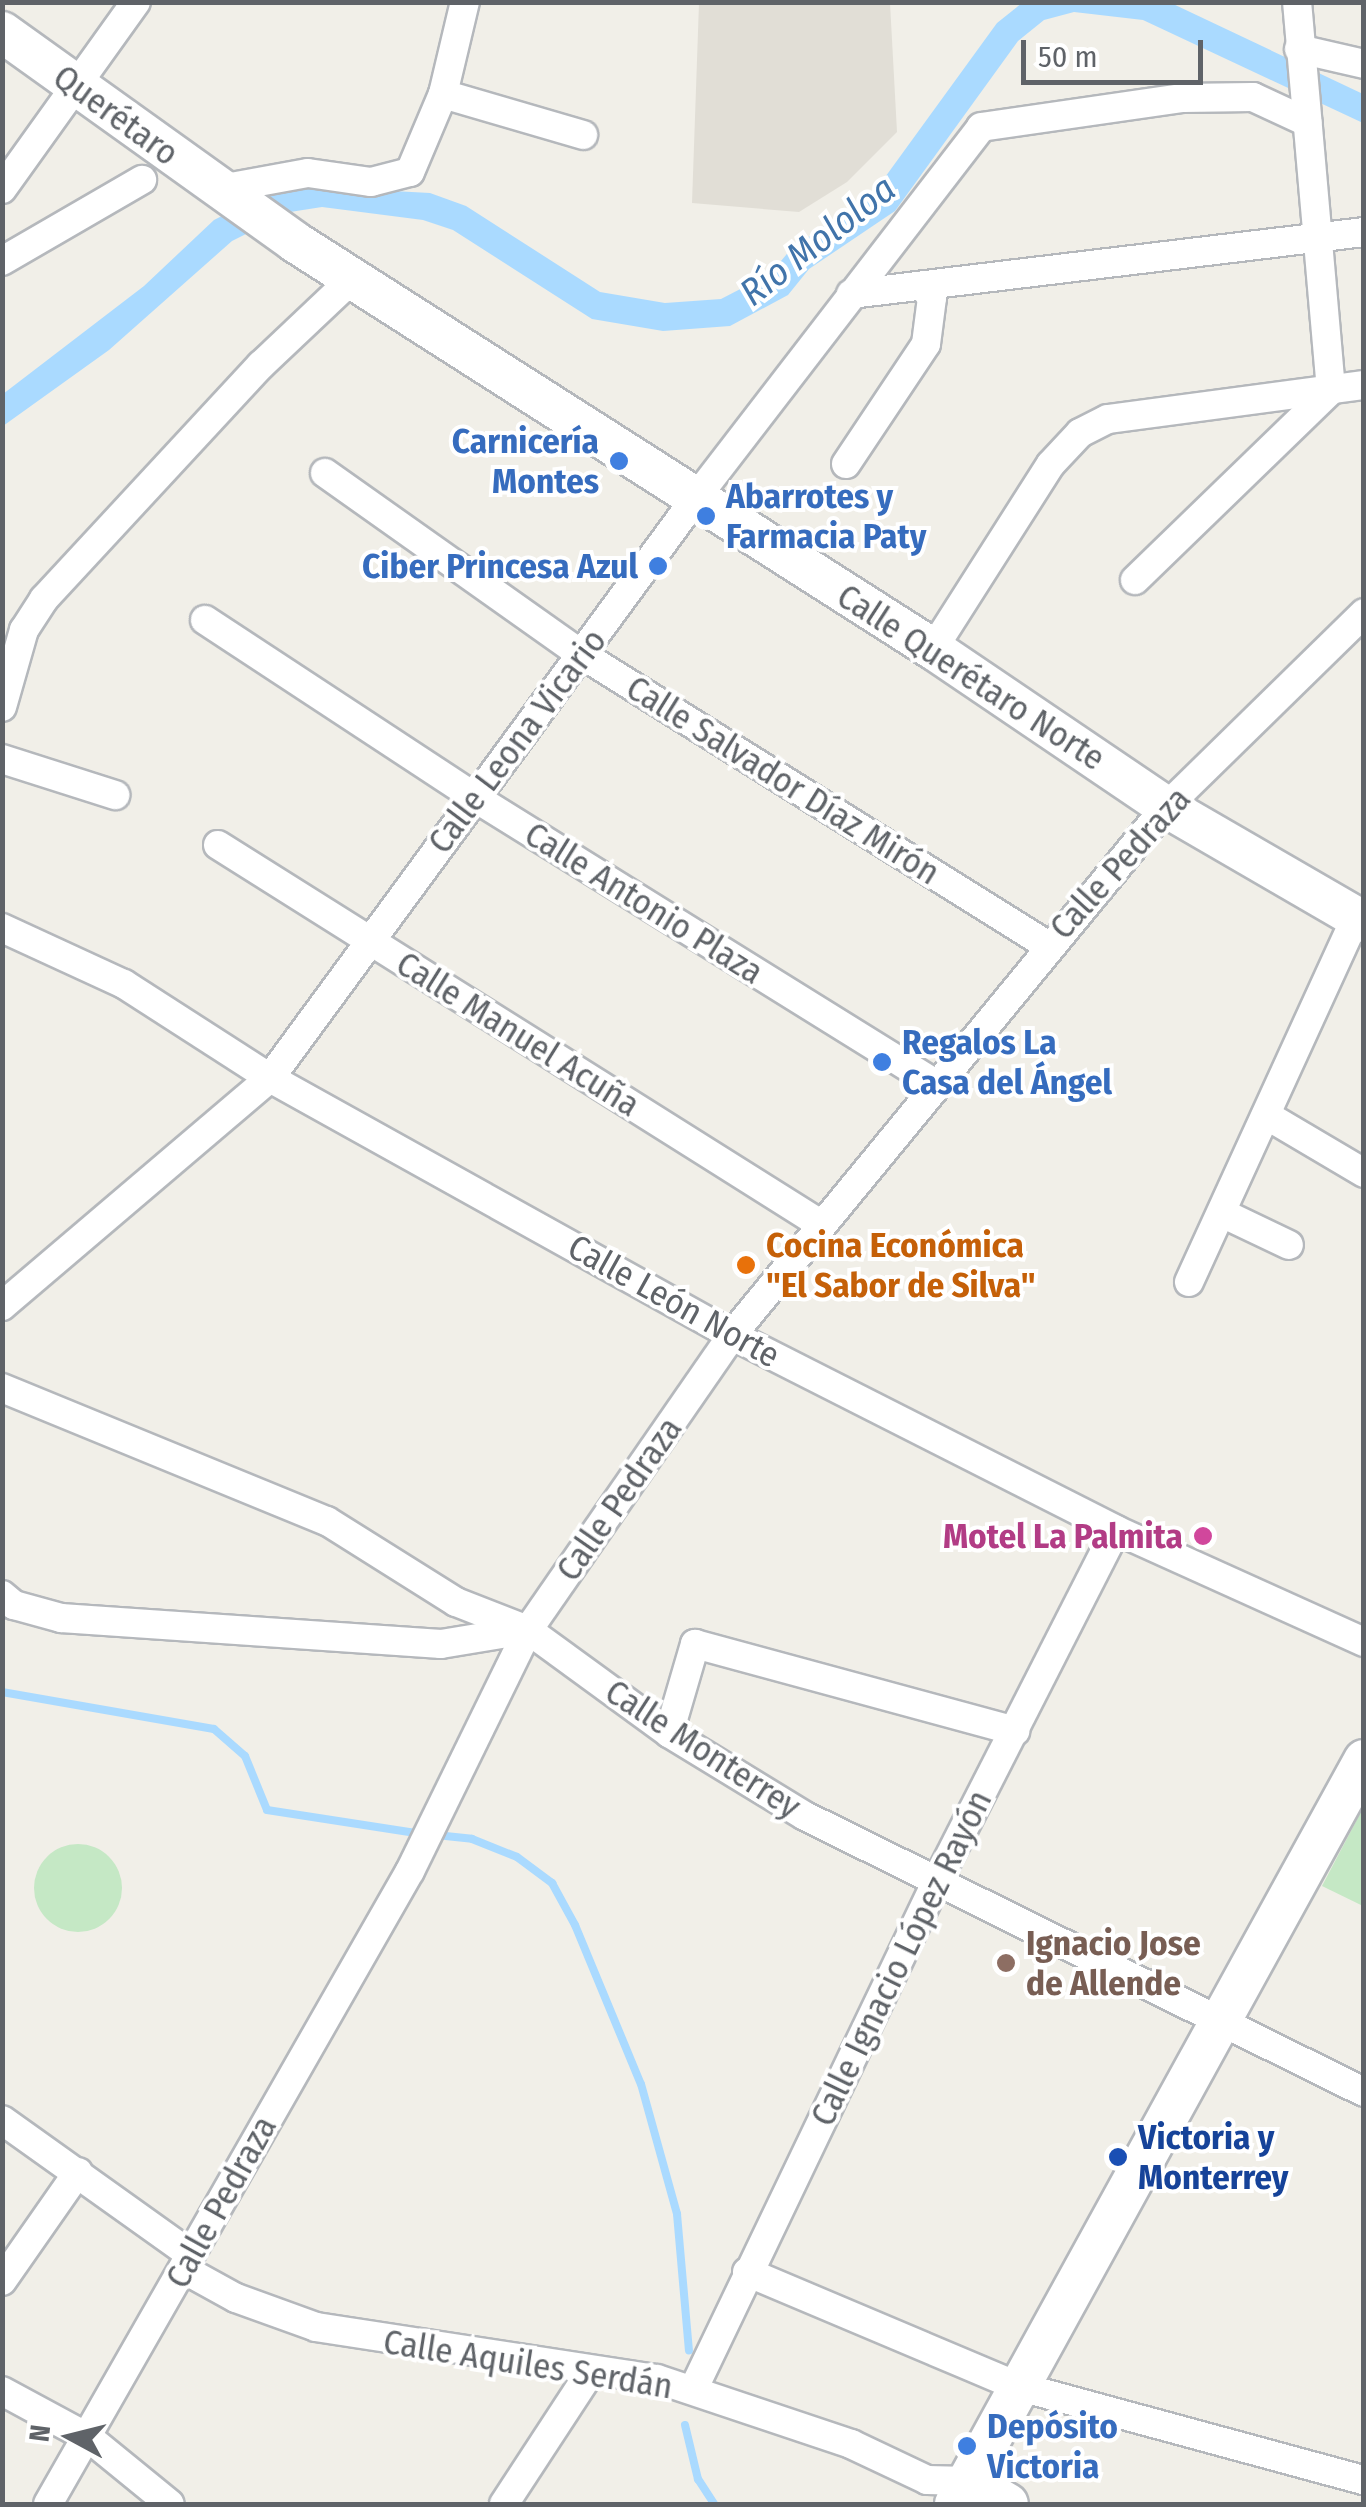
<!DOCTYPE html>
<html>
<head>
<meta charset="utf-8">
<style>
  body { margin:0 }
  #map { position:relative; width:1366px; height:2507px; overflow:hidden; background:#f1efe8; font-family:"Fira Sans Condensed",sans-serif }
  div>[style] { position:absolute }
  .education>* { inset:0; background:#e1ded6 }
  .green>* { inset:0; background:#c5e8c5 }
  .round { border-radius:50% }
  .water>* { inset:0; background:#aadaff }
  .stream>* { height:8px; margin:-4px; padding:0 4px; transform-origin:4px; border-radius:4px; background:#aadaff }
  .roads { filter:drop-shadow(2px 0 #b5b8bc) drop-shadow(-2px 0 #b5b8bc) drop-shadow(0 2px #b5b8bc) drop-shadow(0 -2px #b5b8bc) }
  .street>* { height:28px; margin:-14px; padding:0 14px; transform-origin:14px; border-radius:14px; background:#fff }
  .secondary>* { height:40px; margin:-20px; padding:0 20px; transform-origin:20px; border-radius:20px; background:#fff }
  .dots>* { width:28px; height:28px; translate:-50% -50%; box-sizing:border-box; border:5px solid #fff; border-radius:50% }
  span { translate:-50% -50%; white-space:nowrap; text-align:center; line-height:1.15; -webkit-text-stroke:8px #fff; paint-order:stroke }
  .street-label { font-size:35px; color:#5f6368 }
  .shop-label { font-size:35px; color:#366cbe; font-weight:700 }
  .right { translate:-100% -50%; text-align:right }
  .left { translate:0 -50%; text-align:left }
  .food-label { font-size:35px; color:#c56008; font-weight:700 }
  .hotel-label { font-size:35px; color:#b23c85; font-weight:700 }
  .education-label { font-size:35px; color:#785e54; font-weight:700 }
  .transit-label { font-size:35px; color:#164399; font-weight:700 }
  .water-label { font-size:38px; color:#4174aa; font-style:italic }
  .frame { position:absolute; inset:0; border:5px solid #5f6368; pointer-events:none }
  .north { position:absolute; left:20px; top:2387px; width:100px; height:100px; -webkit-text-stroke:8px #fff; paint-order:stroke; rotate:277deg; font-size:28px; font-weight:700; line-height:40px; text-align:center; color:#5f6368 }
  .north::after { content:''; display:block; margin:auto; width:35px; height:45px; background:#5f6368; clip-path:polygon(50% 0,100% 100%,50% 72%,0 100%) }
  .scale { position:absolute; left:1021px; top:40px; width:182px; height:45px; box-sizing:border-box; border:5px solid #5f6368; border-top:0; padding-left:12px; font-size:30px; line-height:35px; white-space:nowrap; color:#5f6368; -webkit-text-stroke:8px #fff; paint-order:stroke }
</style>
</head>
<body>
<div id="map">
  <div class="education">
    <i style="clip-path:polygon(699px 3px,890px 3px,897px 132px,847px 182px,799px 212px,692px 203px)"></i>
  </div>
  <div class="green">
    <i style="clip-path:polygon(1363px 1808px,1363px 1906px,1322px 1886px)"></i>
    <i class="round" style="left:34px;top:1844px;width:88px;height:88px"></i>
  </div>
  <div class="water">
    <i style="clip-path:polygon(1022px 3px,1171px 3px,1363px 94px,1363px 123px,1143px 20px,1074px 12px,1044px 20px,1018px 41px,895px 211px,809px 269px,788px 295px,730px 326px,663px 331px,592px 319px,453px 230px,423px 220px,322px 207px,290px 212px,232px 241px,109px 350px,3px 426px,3px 394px,144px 286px,214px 220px,283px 185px,430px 193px,466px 206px,600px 292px,665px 303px,721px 299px,771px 273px,791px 249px,875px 191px,997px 23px)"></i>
  </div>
  <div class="stream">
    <i style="left:2px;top:1692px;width:215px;rotate:9.9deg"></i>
    <i style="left:214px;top:1729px;width:41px;rotate:41.1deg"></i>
    <i style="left:245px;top:1756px;width:58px;rotate:67.8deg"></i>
    <i style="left:267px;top:1810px;width:157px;rotate:8.8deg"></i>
    <i style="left:436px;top:1835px;width:36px;rotate:6deg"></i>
    <i style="left:472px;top:1839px;width:48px;rotate:21.8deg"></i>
    <i style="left:517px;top:1857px;width:44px;rotate:36.6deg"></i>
    <i style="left:552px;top:1883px;width:48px;rotate:61.3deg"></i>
    <i style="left:575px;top:1925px;width:172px;rotate:67.5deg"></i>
    <i style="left:641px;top:2084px;width:135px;rotate:74.5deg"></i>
    <i style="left:677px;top:2214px;width:137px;rotate:85deg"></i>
    <i style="left:685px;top:2425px;width:56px;rotate:76.5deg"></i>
    <i style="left:698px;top:2479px;width:30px;rotate:57deg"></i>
  </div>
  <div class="roads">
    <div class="street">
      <i style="left:1299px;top:49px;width:67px;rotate:13deg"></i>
      <i style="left:443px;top:94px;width:146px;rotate:16.3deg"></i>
      <i style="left:2px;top:189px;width:230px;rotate:-54.4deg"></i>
      <i style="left:220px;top:189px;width:89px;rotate:-10.3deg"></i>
      <i style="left:308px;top:173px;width:64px;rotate:8.1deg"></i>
      <i style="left:371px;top:182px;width:40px;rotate:-14.4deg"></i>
      <i style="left:410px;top:172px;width:85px;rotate:-67.1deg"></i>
      <i style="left:443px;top:94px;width:95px;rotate:-76.6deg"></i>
      <i style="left:2px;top:261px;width:162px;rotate:-30.1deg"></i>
      <i style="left:851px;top:294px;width:517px;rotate:-6.89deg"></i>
      <i style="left:846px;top:464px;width:144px;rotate:-56.3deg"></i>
      <i style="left:926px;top:344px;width:46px;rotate:-82.6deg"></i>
      <i style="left:932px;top:298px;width:16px;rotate:-128deg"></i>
      <i style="left:325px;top:473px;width:314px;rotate:35.3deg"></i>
      <i style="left:581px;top:654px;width:549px;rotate:31.98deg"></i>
      <i style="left:1135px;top:580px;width:273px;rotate:-44.1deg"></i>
      <i style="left:1331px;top:390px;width:389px;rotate:-95deg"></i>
      <i style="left:205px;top:620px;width:322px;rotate:33.3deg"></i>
      <i style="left:474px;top:797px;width:542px;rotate:31.87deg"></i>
      <i style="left:933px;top:649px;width:219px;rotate:-57.5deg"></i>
      <i style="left:1051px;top:464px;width:42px;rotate:-46.9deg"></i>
      <i style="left:1080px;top:433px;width:31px;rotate:-27deg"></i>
      <i style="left:1108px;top:419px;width:258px;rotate:-7.6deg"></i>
      <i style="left:2px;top:707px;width:80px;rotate:-74.1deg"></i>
      <i style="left:24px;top:630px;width:37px;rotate:-57deg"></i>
      <i style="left:44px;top:599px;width:319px;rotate:-47.2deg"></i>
      <i style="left:261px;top:365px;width:125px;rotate:-43.4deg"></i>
      <i style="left:2px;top:759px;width:119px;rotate:17.7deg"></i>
      <i style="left:218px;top:845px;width:710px;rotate:32.17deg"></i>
      <i style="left:2px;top:928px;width:134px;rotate:24.7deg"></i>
      <i style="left:124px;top:984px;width:174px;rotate:32.8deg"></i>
      <i style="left:270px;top:1078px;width:529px;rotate:29.09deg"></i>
      <i style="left:732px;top:1335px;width:431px;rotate:26.9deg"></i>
      <i style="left:1116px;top:1530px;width:272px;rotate:24.3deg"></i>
      <i style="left:1266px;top:1115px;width:114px;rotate:30.6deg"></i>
      <i style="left:1222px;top:1213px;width:74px;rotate:25.5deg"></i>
      <i style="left:1189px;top:1282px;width:401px;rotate:-65.4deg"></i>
      <i style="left:2px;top:1306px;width:352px;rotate:-40.4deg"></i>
      <i style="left:270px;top:1078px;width:718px;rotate:-53.72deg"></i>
      <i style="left:695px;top:499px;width:469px;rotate:-52.4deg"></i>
      <i style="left:981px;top:127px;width:204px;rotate:-8.2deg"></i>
      <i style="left:1183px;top:98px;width:70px;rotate:-0.8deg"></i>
      <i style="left:1253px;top:97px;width:60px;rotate:24.8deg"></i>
      <i style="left:2px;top:1388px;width:351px;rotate:22.3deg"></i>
      <i style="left:327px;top:1521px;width:152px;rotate:32.1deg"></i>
      <i style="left:456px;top:1602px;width:77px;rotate:21.3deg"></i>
      <i style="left:528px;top:1630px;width:175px;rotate:36.1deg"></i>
      <i style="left:669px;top:1733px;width:159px;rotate:31.4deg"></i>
      <i style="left:805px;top:1816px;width:623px;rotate:26.28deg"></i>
      <i style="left:2px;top:1595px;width:16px;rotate:40deg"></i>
      <i style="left:14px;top:1605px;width:49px;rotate:15.5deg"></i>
      <i style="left:61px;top:1618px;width:381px;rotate:3.9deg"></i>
      <i style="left:441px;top:1644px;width:86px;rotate:-9.4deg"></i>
      <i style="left:669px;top:1733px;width:93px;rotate:-73.7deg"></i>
      <i style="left:695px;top:1644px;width:332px;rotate:15.2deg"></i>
      <i style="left:2px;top:2120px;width:227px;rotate:35.5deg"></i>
      <i style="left:185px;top:2270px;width:58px;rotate:28.8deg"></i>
      <i style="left:236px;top:2298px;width:85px;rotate:19.9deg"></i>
      <i style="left:316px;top:2327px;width:345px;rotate:8.7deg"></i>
      <i style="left:657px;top:2379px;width:205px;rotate:18.5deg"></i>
      <i style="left:851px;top:2444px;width:84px;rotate:25.3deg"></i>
      <i style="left:927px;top:2480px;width:42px;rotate:1.4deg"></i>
      <i style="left:747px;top:2272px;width:293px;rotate:22.9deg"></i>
      <i style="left:1017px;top:2386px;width:360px;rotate:15.2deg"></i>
      <i style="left:2px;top:2281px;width:133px;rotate:-55.1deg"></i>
      <i style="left:693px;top:2390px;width:560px;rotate:-64.4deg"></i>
      <i style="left:935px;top:1885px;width:398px;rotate:-63deg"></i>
      <i style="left:2px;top:2391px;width:99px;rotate:28.4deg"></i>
      <i style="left:89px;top:2438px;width:104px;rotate:39.2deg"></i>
      <i style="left:48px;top:2504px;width:729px;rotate:-60.24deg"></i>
      <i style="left:410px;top:1871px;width:268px;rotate:-63.9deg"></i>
      <i style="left:528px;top:1630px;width:359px;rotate:-55.3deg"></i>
      <i style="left:732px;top:1335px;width:683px;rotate:-50.58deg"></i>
      <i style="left:1166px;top:807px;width:277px;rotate:-44.4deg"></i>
      <i style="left:504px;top:2504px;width:159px;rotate:-56.8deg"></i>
    </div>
    <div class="secondary">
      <i style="left:2px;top:32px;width:360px;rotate:35.6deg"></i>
      <i style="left:295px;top:242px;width:757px;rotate:32.54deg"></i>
      <i style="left:933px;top:649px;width:282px;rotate:34.1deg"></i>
      <i style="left:1166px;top:807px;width:229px;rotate:30.1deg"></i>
      <i style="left:969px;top:2481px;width:45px;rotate:30.5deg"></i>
      <i style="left:955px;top:2504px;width:849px;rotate:-61.2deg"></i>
    </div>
  </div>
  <div class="dots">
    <i style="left:619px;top:461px;background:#3f7fe0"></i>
    <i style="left:706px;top:516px;background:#3f7fe0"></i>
    <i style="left:658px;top:566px;background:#3f7fe0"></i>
    <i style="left:882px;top:1062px;background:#3f7fe0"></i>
    <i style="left:746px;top:1265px;background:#e8710a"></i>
    <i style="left:1203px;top:1536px;background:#d1479c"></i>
    <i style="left:1006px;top:1963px;background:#8d6e63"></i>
    <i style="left:1118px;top:2157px;background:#1a4fb4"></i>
    <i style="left:967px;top:2446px;background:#3f7fe0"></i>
  </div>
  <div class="street-label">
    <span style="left:116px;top:115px;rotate:36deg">Querétaro</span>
    <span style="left:971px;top:677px;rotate:33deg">Calle Querétaro Norte</span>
    <span style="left:517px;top:741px;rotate:-53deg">Calle Leona Vicario</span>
    <span style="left:783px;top:780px;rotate:32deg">Calle Salvador Díaz Mirón</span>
    <span style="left:1120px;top:863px;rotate:-48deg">Calle Pedraza</span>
    <span style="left:644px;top:903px;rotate:32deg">Calle Antonio Plaza</span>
    <span style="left:518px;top:1034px;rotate:32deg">Calle Manuel Acuña</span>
    <span style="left:674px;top:1301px;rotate:29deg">Calle León Norte</span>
    <span style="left:619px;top:1499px;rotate:-55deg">Calle Pedraza</span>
    <span style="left:703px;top:1749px;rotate:33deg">Calle Monterrey</span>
    <span style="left:901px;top:1958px;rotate:-64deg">Calle Ignacio López Rayón</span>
    <span style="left:221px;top:2202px;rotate:-61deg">Calle Pedraza</span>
    <span style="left:528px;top:2364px;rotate:9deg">Calle Aquiles Serdán</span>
  </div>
  <div class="shop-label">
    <span class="right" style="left:599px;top:461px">Carnicería<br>Montes</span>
    <span class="left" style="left:726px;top:516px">Abarrotes y<br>Farmacia Paty</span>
    <span class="right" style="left:638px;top:566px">Ciber Princesa Azul</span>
    <span class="left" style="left:902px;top:1062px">Regalos La<br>Casa del Ángel</span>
    <span class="left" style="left:987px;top:2446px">Depósito<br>Victoria</span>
  </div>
  <div class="food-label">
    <span class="left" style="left:766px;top:1265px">Cocina Económica<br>"El Sabor de Silva"</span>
  </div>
  <div class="hotel-label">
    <span class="right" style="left:1183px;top:1536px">Motel La Palmita</span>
  </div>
  <div class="education-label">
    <span class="left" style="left:1026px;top:1963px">Ignacio Jose<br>de Allende</span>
  </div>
  <div class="transit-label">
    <span class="left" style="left:1138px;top:2157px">Victoria y<br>Monterrey</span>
  </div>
  <div class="water-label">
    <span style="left:818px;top:241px;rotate:-38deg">Río Mololoa</span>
  </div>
  <div class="frame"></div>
  <div class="north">N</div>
  <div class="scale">50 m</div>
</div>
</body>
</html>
